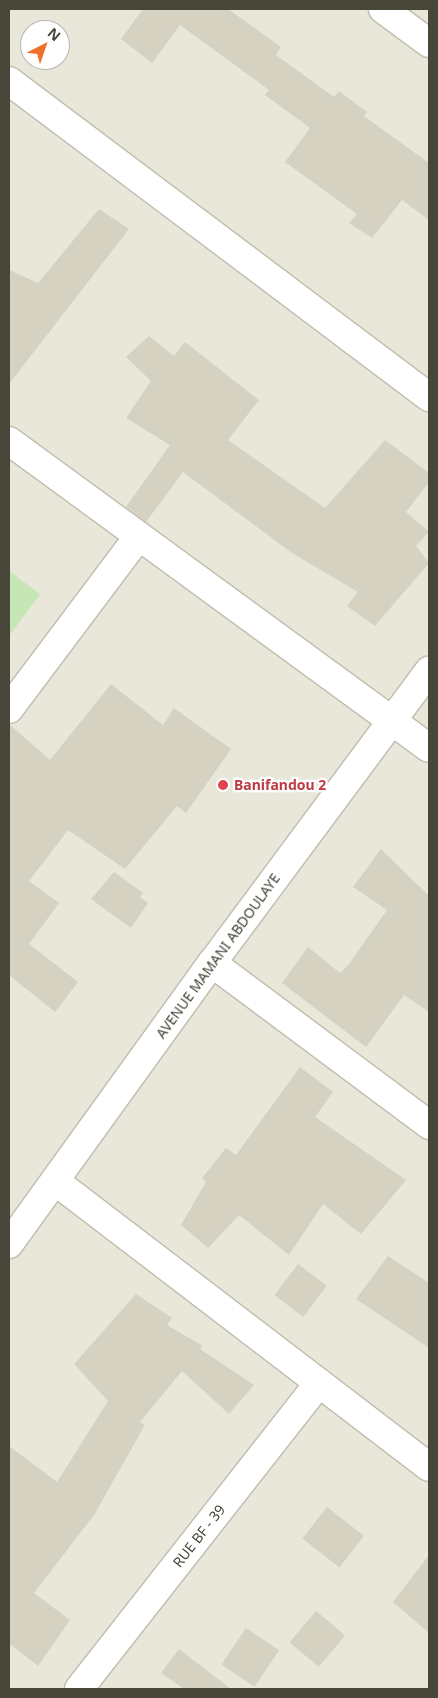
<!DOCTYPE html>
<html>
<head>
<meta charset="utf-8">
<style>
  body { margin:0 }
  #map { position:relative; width:438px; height:1698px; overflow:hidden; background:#f4f4eb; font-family:"Noto Sans",sans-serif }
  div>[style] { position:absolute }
  .residential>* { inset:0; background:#e8e7d9 }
  .green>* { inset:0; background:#c6e6b6 }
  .building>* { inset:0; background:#d6d2c1; transform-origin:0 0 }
  .roads { filter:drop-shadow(1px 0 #c0bdae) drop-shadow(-1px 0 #c0bdae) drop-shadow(0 1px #c0bdae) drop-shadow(0 -1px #c0bdae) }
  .minor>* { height:28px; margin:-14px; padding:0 14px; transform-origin:14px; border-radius:14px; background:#fff }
  .dots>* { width:14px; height:14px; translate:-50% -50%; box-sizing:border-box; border:2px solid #fff; border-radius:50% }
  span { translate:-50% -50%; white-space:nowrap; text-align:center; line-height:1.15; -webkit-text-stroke:4.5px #fff; paint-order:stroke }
  .health-label { font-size:14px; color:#be3a42; font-weight:700 }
  .left { translate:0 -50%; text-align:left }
  .street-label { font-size:14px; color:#484639 }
  .frame { position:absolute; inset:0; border:10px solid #484639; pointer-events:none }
  .north { position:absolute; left:20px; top:20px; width:50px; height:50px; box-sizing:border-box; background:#fff; border:1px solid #b6b5b0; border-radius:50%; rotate:41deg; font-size:14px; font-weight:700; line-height:20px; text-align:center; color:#484639 }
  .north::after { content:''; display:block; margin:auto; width:18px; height:22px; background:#ed7129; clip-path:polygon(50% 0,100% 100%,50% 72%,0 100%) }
</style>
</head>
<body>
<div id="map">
  <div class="residential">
    <i style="clip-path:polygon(evenodd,9px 9px,429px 9px,429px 1689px,9px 1689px,9px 9px,30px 30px,60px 30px,60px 60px,30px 60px,30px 30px)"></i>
  </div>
  <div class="green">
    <i style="clip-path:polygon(9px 571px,40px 594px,9px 636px)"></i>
  </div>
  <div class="building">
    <i style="clip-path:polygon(143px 9px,228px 9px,281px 47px,276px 55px,334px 97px,339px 91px,367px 112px,364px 116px,429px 163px,429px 220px,402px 200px,372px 238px,349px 223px,357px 214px,285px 162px,310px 128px,265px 95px,269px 90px,180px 25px,152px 63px,121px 39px)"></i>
    <i style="clip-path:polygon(99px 209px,129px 229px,9px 384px,9px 270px,38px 283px)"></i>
    <i style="clip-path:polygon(149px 336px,174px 356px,185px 342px,259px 400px,228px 440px,325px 508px,385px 440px,429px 473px,429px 482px,406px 512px,429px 532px,416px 546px,429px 563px,375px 626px,347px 606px,358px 592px,292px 553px,183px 472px,146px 522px,126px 507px,170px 445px,126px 418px,151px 381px,126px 357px)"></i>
    <i style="clip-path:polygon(111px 684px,163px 725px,174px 708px,231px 749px,186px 813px,177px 806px,125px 869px,68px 830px,29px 881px,59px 903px,29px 944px,78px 982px,55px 1012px,9px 975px,9px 724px,50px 760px)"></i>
    <i style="clip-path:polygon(381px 849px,429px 896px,429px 1012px,404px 995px,366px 1047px,282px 983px,308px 947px,340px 973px,349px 964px,387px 910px,353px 887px)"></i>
    <i style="clip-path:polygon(114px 872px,143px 893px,140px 897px,148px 903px,131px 928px,91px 899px)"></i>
    <i style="clip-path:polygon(300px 1067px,333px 1092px,315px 1117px,406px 1180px,361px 1234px,323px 1204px,289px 1255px,239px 1215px,208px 1248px,181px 1225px,206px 1182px,202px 1178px,226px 1148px,236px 1155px)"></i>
    <i style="clip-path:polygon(388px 1256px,429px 1283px,429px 1348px,356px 1299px)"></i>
    <i style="left:298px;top:1264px;width:36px;height:39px;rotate:37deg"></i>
    <i style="clip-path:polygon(136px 1294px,172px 1318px,167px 1325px,203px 1346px,200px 1349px,254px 1385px,229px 1414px,182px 1371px,140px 1422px,145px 1425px,94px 1515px,34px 1593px,70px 1620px,38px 1666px,9px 1643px,9px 1446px,57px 1482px,108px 1401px,74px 1364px)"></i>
    <i style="left:327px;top:1507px;width:47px;height:40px;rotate:38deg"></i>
    <i style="clip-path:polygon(429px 1555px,429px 1633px,393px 1602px)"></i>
    <i style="left:316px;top:1611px;width:38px;height:41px;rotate:40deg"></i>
    <i style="left:246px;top:1628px;width:40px;height:44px;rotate:34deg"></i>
    <i style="clip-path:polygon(179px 1649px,231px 1689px,184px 1689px,161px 1673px)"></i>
  </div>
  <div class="roads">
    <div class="minor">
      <i style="left:383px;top:9px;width:57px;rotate:36.5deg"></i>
      <i style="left:9px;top:81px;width:526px;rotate:36.96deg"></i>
      <i style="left:9px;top:441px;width:520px;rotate:36.17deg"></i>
      <i style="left:9px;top:709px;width:216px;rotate:-53.1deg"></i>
      <i style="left:212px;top:963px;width:271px;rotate:36.7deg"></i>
      <i style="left:55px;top:1181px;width:471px;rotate:37.4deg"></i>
      <i style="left:9px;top:1244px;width:347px;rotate:-54.2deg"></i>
      <i style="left:212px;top:963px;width:364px;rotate:-53.4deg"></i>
      <i style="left:79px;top:1689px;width:389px;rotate:-51.9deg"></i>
    </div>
  </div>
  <div class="dots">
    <i style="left:223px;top:785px;background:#e0444e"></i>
  </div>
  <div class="health-label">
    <span class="left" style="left:234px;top:785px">Banifandou 2</span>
  </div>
  <div class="street-label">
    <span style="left:218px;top:956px;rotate:-54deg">AVENUE MAMANI ABDOULAYE</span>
    <span style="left:199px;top:1536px;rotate:-52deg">RUE BF - 39</span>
  </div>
  <div class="frame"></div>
  <div class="north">N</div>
</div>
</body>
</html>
